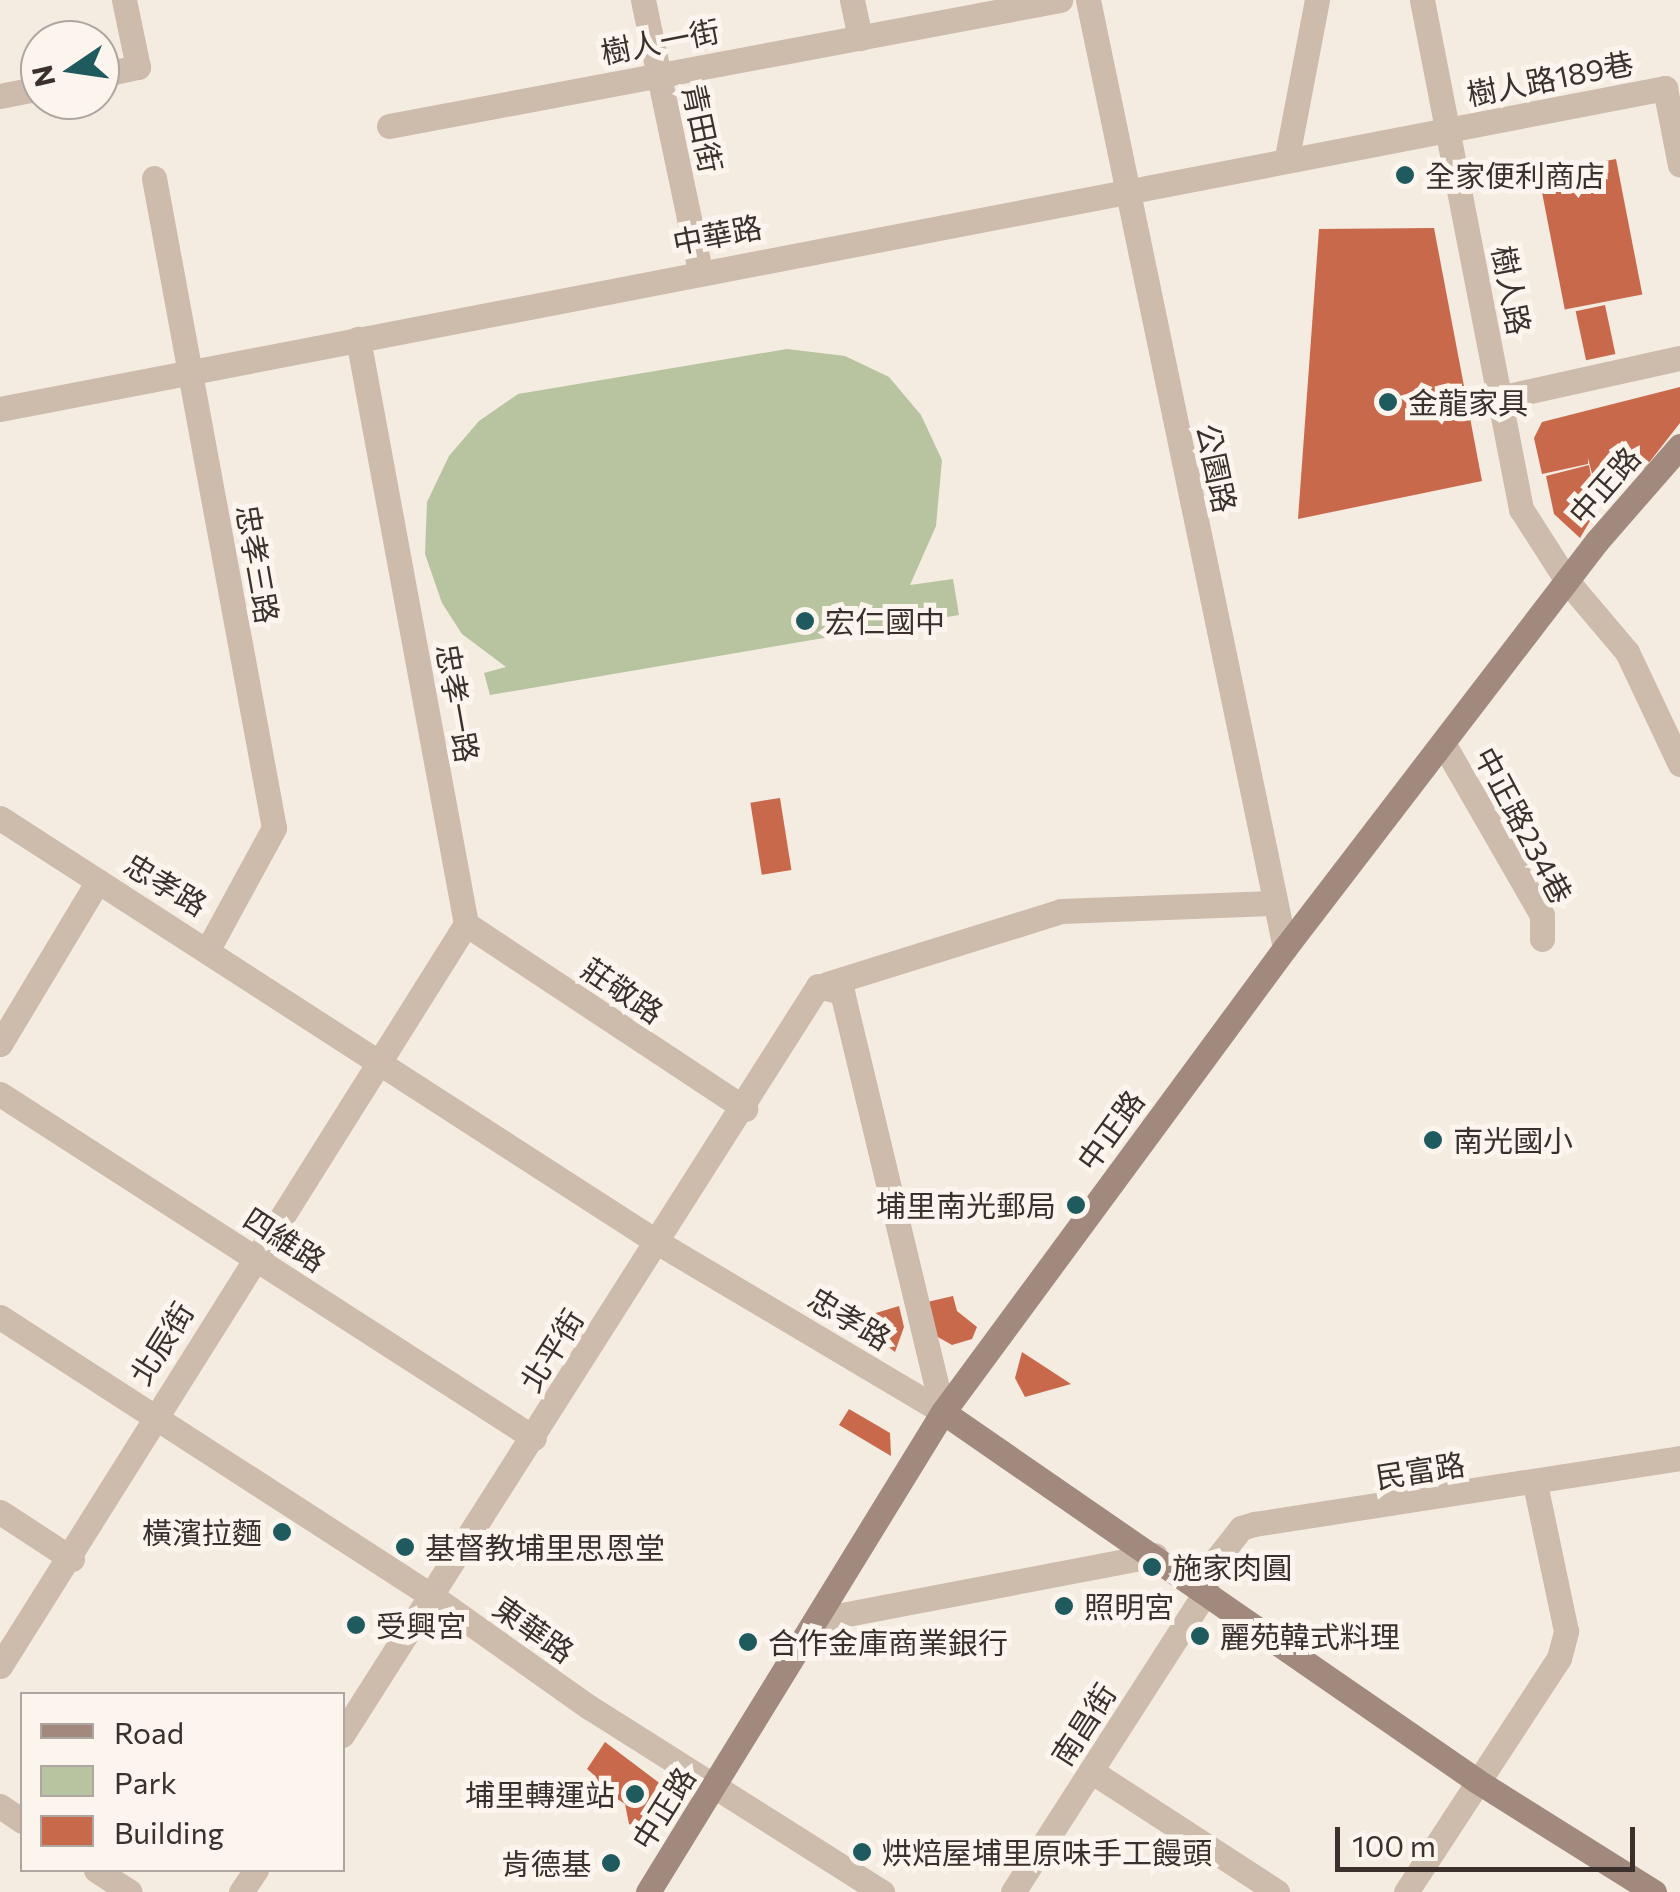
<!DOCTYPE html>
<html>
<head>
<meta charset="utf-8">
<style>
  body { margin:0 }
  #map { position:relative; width:1680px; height:1892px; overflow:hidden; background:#f4ebe1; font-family:Commissioner,"Noto Sans TC",sans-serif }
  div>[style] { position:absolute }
  .green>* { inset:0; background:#b8c4a0 }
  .building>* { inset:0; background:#c8694b; transform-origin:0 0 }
  .street>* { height:25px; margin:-12.5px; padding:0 12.5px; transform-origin:12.5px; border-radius:12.5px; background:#cdbbac }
  .secondary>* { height:25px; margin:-12.5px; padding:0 12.5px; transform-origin:12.5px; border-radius:12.5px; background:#a18a7d }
  .dots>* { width:28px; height:28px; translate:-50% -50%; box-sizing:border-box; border:5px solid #fbf5ee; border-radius:50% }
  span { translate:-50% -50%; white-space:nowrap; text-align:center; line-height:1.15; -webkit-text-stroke:10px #fbf5ee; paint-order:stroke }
  .street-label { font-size:30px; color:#3b302b }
  .poi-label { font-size:30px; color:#3b302b }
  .left { translate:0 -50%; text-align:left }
  .right { translate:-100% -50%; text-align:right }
  .legend { position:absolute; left:20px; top:1692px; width:325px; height:180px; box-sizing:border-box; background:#fbf5ee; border:2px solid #aea6a0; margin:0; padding:12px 18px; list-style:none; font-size:30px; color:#3b302b }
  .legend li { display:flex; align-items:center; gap:20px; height:50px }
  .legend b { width:50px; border:2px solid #aea6a0 }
  .north { position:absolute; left:20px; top:20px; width:100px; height:100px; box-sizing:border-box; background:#fbf5ee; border:2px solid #aea6a0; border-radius:50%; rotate:257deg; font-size:28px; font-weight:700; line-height:40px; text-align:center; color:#3b302b }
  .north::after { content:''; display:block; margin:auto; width:35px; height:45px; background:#1f5a5e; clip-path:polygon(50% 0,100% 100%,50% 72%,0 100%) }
  .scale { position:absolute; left:1335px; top:1827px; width:300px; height:45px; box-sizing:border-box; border:5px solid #3b302b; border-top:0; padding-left:12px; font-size:30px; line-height:35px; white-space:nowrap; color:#3b302b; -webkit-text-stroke:8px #fbf5ee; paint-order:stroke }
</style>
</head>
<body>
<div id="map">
  <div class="green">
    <i style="clip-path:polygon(787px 349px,845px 356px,889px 377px,921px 415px,942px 460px,936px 526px,910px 585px,953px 579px,959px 615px,490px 695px,484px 673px,506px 667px,462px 634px,442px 603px,425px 554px,427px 502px,449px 456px,479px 421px,518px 394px)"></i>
  </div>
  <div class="building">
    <i style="left:1616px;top:159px;width:138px;height:79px;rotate:79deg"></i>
    <i style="clip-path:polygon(1434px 228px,1482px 481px,1298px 519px,1319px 229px)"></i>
    <i style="left:1605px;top:305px;width:50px;height:30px;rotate:78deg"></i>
    <i style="clip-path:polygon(1680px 387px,1680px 423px,1644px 469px,1630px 454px,1611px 458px,1620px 493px,1598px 498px,1588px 458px,1588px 464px,1542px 474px,1534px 438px,1542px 422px)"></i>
    <i style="clip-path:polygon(1589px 465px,1597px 509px,1580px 538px,1554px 514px,1546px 476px)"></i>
    <i style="left:780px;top:798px;width:73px;height:30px;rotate:81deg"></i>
    <i style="clip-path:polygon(953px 1296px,957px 1311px,977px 1327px,972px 1339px,952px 1345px,929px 1332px,923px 1303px)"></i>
    <i style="clip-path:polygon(899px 1306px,904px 1327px,895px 1352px,870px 1333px,866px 1316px)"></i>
    <i style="clip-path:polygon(1022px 1352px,1071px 1384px,1025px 1397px,1015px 1378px)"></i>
    <i style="clip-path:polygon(849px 1409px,890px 1433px,891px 1456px,839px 1425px)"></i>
    <i style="clip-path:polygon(605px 1742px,662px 1785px,658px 1804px,644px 1812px,646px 1823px,638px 1828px,629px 1824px,625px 1804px,590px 1781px,594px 1775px,587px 1769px)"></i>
  </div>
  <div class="street">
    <i style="left:643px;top:0;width:276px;rotate:78.1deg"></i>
    <i style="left:852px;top:0;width:39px;rotate:78deg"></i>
    <i style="left:1088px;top:0;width:968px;rotate:78.26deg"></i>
    <i style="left:1422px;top:0;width:519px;rotate:78.99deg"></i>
    <i style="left:1521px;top:509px;width:85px;rotate:57.4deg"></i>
    <i style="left:1567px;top:581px;width:93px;rotate:49.8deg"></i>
    <i style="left:1627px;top:652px;width:124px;rotate:64.7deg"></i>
    <i style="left:100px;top:75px;width:39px;rotate:-12deg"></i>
    <i style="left:138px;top:67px;width:68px;rotate:-101.8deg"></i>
    <i style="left:0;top:96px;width:41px;rotate:-11.3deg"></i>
    <i style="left:389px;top:126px;width:683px;rotate:-10.64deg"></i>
    <i style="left:1287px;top:157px;width:160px;rotate:-79.2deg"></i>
    <i style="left:154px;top:178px;width:661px;rotate:79.54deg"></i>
    <i style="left:274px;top:828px;width:136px;rotate:118.6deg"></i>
    <i style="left:1499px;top:398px;width:185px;rotate:-12.5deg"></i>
    <i style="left:0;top:409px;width:1696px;rotate:-10.91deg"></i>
    <i style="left:1665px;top:88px;width:78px;rotate:79deg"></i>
    <i style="left:1443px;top:743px;width:198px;rotate:60.1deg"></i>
    <i style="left:1542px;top:915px;width:24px;rotate:90deg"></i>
    <i style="left:0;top:818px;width:782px;rotate:32.84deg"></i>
    <i style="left:657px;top:1242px;width:333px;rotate:30.7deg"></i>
    <i style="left:466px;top:924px;width:335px;rotate:33.5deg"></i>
    <i style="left:827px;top:984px;width:245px;rotate:-17.3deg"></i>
    <i style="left:1061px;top:911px;width:212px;rotate:-2.2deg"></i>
    <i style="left:0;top:1044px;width:190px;rotate:-59deg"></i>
    <i style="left:0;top:1094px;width:635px;rotate:32.79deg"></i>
    <i style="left:0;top:1317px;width:514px;rotate:32.86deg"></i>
    <i style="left:432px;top:1596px;width:192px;rotate:35.3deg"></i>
    <i style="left:589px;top:1707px;width:347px;rotate:32.3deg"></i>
    <i style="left:0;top:1512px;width:86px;rotate:33.1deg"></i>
    <i style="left:1197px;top:1584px;width:71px;rotate:-51.8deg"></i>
    <i style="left:1241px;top:1528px;width:14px;rotate:-17deg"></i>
    <i style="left:1254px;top:1524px;width:431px;rotate:-8.8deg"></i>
    <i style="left:821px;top:1619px;width:340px;rotate:-10.8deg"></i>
    <i style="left:0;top:1666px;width:876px;rotate:-57.87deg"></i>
    <i style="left:466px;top:924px;width:595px;rotate:-100.46deg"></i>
    <i style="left:342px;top:1735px;width:887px;rotate:-57.56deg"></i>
    <i style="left:818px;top:986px;width:25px;rotate:14deg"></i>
    <i style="left:842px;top:992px;width:432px;rotate:76.5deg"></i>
    <i style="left:1091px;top:1771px;width:222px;rotate:33deg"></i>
    <i style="left:0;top:1806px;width:27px;rotate:34deg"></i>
    <i style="left:96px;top:1870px;width:40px;rotate:32.9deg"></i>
    <i style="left:241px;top:1892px;width:27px;rotate:-56deg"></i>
    <i style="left:1013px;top:1892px;width:359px;rotate:-57.3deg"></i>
    <i style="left:1406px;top:1892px;width:280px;rotate:-56.8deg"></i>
    <i style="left:1559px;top:1658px;width:28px;rotate:-75deg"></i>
    <i style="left:1566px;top:1631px;width:150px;rotate:-101.9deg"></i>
  </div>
  <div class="secondary">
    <i style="left:943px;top:1412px;width:649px;rotate:34.64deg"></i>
    <i style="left:1477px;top:1781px;width:209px;rotate:32.1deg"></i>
    <i style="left:648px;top:1892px;width:563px;rotate:-58.43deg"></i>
    <i style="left:943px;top:1412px;width:576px;rotate:-53.61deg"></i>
    <i style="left:1285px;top:948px;width:513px;rotate:-52.53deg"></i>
    <i style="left:1597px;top:541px;width:126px;rotate:-48.9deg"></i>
  </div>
  <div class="dots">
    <i style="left:1405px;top:175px;background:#1f5a5e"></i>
    <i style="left:1388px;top:402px;background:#1f5a5e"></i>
    <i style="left:805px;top:621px;background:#1f5a5e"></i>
    <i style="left:1433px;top:1140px;background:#1f5a5e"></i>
    <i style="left:1076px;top:1205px;background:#1f5a5e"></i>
    <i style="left:282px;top:1532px;background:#1f5a5e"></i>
    <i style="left:405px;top:1547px;background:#1f5a5e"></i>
    <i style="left:1152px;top:1567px;background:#1f5a5e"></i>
    <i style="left:1064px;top:1606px;background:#1f5a5e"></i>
    <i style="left:356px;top:1625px;background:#1f5a5e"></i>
    <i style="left:1200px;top:1636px;background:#1f5a5e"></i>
    <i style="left:748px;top:1642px;background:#1f5a5e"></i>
    <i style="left:635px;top:1794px;background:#1f5a5e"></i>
    <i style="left:862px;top:1852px;background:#1f5a5e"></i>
    <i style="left:611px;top:1863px;background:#1f5a5e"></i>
  </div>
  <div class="street-label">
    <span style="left:660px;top:41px;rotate:-11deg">樹人一街</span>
    <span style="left:1550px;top:78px;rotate:-11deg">樹人路189巷</span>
    <span style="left:703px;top:128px;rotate:78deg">青田街</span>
    <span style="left:717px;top:234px;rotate:-11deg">中華路</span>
    <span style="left:1512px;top:290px;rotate:79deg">樹人路</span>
    <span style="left:1217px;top:468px;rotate:78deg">公園路</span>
    <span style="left:1604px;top:485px;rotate:-49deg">中正路</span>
    <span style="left:258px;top:564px;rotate:80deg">忠孝三路</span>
    <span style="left:458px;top:703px;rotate:80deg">忠孝一路</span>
    <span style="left:1524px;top:825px;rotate:62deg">中正路234巷</span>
    <span style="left:166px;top:884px;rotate:31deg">忠孝路</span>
    <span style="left:623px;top:990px;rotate:34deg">莊敬路</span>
    <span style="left:1110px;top:1130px;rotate:-54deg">中正路</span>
    <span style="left:285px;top:1239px;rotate:33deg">四維路</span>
    <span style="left:850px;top:1318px;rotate:31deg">忠孝路</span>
    <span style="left:161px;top:1343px;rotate:-58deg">北辰街</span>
    <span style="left:551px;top:1350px;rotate:-58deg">北平街</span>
    <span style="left:1420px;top:1470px;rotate:-9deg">民富路</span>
    <span style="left:534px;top:1629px;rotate:35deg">東華路</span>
    <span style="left:1083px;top:1724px;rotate:-57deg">南昌街</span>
    <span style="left:663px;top:1808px;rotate:-58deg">中正路</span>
  </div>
  <div class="poi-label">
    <span class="left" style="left:1425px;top:175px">全家便利商店</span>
    <span class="left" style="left:1408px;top:402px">金龍家具</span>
    <span class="left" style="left:825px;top:621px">宏仁國中</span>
    <span class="left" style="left:1453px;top:1140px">南光國小</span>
    <span class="right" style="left:1056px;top:1205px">埔里南光郵局</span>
    <span class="right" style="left:262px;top:1532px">橫濱拉麵</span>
    <span class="left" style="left:425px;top:1547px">基督教埔里思恩堂</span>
    <span class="left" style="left:1172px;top:1567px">施家肉圓</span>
    <span class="left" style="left:1084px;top:1606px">照明宮</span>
    <span class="left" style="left:376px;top:1625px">受興宮</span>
    <span class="left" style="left:1220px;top:1636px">麗苑韓式料理</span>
    <span class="left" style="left:768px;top:1642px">合作金庫商業銀行</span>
    <span class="right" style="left:615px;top:1794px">埔里轉運站</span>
    <span class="left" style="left:882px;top:1852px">烘焙屋埔里原味手工饅頭</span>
    <span class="right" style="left:591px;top:1863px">肯德基</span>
  </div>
  <ul class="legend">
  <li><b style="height:12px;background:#a18a7d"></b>Road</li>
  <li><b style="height:28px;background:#b8c4a0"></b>Park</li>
  <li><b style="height:28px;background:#c8694b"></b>Building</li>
  </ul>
  <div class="north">N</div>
  <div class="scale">100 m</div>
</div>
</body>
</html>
